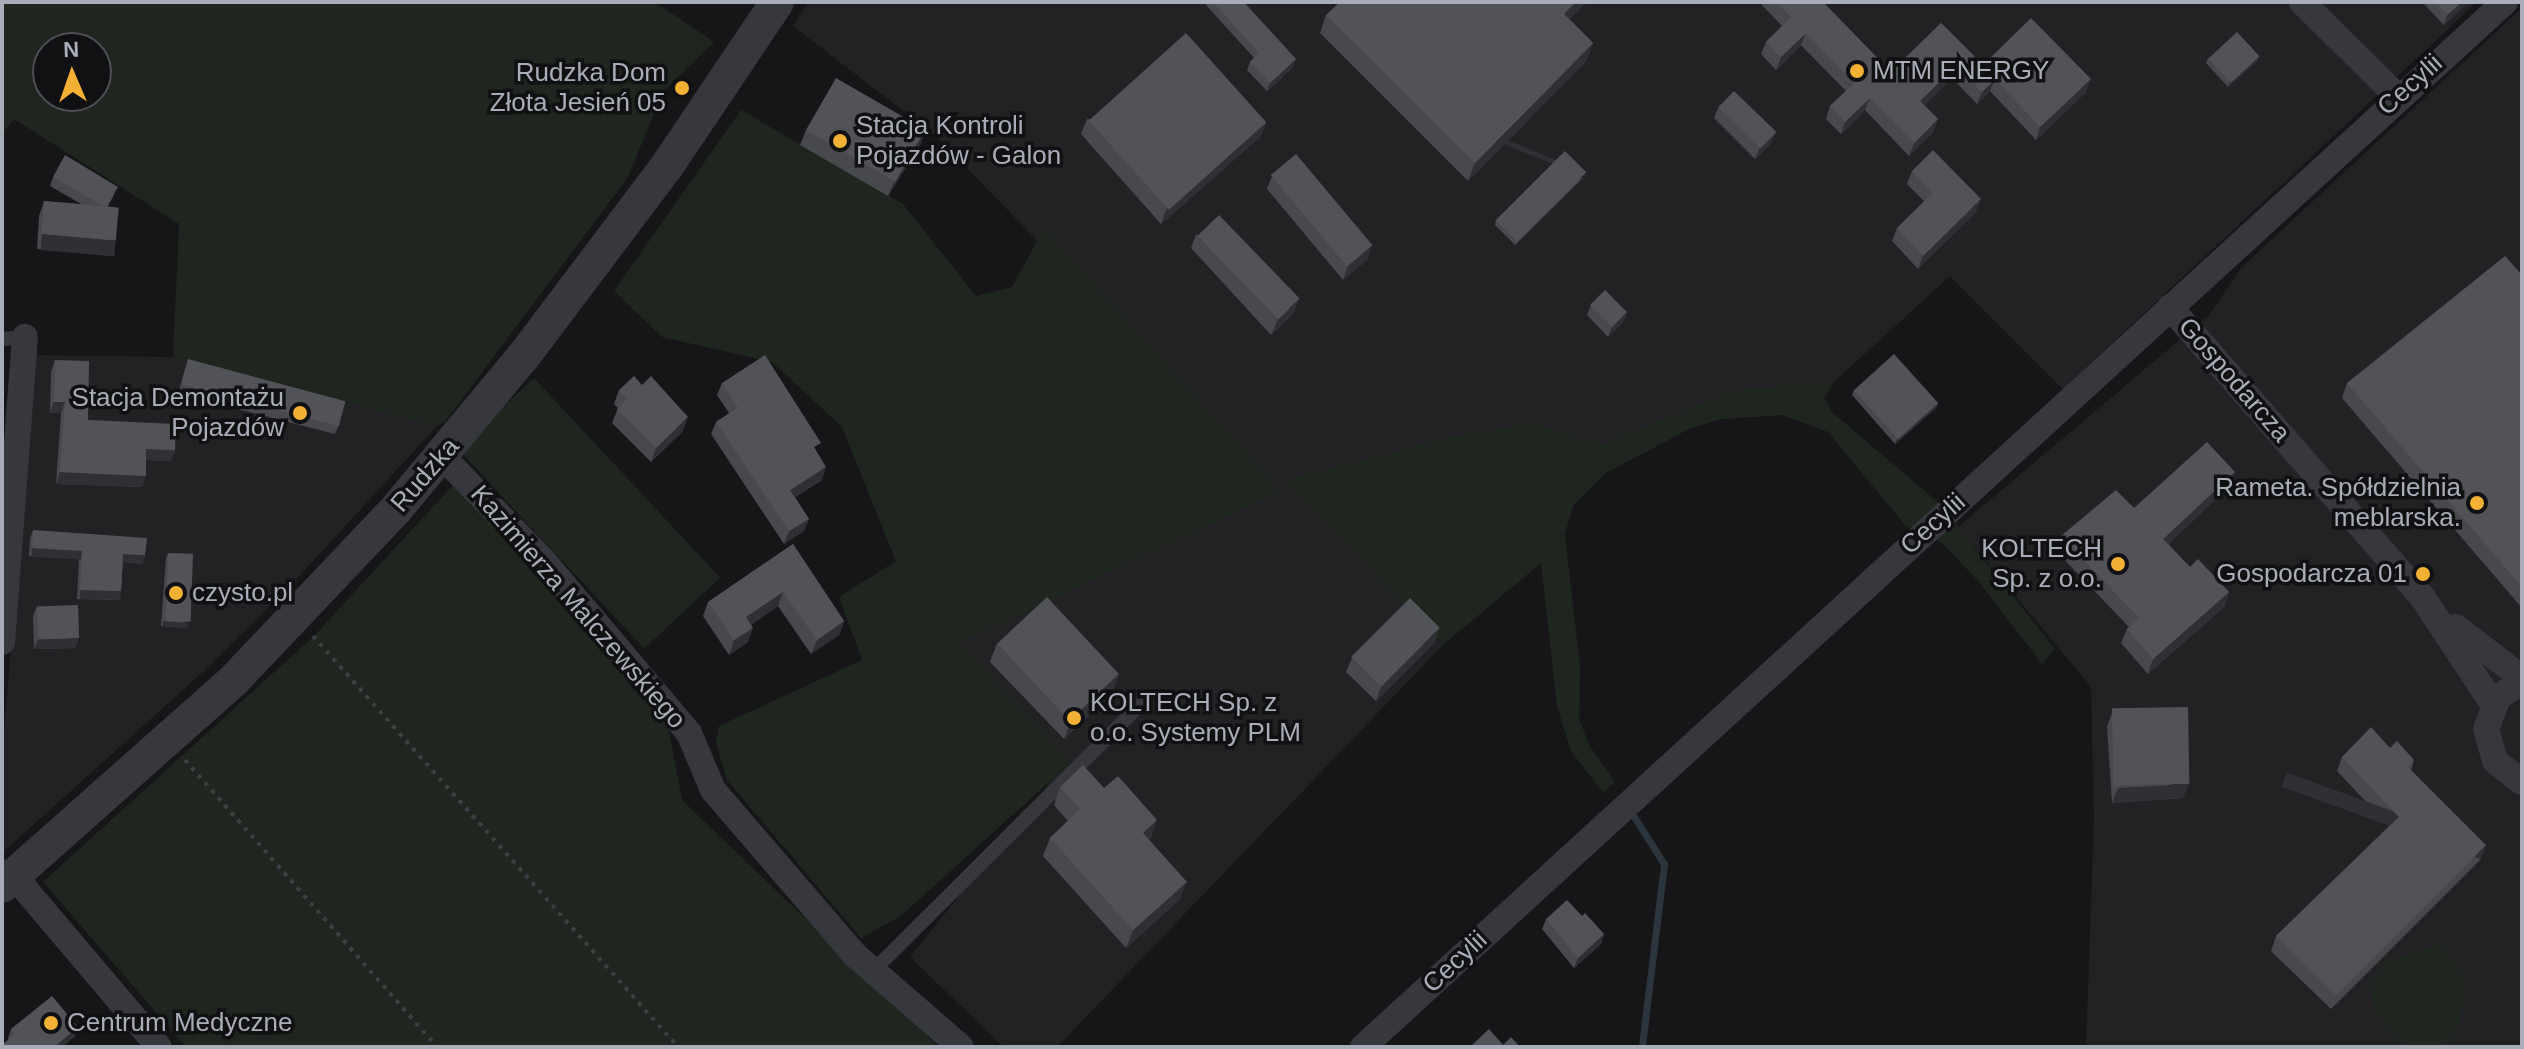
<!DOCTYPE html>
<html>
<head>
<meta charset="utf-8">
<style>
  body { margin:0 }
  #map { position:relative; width:2524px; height:1049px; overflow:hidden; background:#161618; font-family:Helvetica,sans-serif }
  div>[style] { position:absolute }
  .built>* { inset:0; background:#222225 }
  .green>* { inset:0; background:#1e261f; transform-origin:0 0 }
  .stream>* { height:7px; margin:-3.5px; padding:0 3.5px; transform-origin:3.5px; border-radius:3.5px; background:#2c353c }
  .path>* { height:4px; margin-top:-2px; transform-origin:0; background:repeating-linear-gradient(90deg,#3d3f44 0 4px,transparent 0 10px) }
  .service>* { height:14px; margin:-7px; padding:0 7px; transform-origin:7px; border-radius:7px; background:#37383d }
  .minor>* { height:26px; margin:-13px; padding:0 13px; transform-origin:13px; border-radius:13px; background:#37383d }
  .tertiary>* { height:34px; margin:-17px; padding:0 17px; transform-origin:17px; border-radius:17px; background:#37383d }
  .wall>* { inset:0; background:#47494d }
  .shaded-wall>* { inset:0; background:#2f3033; transform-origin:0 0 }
  .building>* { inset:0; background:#525359; transform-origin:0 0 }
  .dots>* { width:22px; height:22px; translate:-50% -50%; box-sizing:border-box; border:4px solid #111113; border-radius:50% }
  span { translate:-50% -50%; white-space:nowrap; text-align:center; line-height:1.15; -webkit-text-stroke:7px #111113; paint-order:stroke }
  .poi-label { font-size:26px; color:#a8adb8 }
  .left { translate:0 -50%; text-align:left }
  .right { translate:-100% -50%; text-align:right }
  .street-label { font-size:26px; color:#a8adb8 }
  .frame { position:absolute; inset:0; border:4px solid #a8adb8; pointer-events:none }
  .north { position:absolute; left:32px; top:32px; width:80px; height:80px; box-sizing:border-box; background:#111113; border:2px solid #4d4f55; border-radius:50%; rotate:358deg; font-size:22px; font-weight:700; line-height:32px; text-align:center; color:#a8adb8 }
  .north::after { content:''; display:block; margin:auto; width:28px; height:36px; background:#f2b134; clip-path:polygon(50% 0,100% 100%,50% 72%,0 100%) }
</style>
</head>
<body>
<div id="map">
  <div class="built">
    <i style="clip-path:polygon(808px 2px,2477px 2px,2063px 389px,1950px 276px,1834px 382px,1734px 390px,1603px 444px,1531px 423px,1287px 480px,1443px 645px,1057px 1047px,1004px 1047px,910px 957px,1063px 766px,942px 641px,1274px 486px,936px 136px,793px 26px)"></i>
    <i style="clip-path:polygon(2522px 8px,2522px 1047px,2086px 1047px,2094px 819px,2091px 687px,1958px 527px,2209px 315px,2241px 268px)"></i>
    <i style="clip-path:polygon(35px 355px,173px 357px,437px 426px,291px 585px,203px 672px,2px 853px,2px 755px)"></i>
  </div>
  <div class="green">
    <i style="clip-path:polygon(evenodd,2px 2px,655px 2px,714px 42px,663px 92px,628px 177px,445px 422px,437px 426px,173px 357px,179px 224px,14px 119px,4px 131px,2px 328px,2px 2px,48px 48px,96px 48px,96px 96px,48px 96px,48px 48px)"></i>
    <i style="clip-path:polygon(741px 110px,903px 204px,976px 296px,1012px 287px,1044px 228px,1281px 491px,959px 643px,1071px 762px,901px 916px,861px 938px,727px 780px,716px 743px,719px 726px,862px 660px,839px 597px,896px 561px,842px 427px,772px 362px,662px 337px,614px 291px)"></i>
    <i style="left:534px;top:378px;width:273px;height:104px;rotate:47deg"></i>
    <i style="clip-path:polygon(1834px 382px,1824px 398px,1833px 413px,1939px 503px,2055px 649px,2042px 664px,1979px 582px,1942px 543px,1906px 526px,1828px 432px,1782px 415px,1722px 419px,1691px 428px,1606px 473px,1573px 506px,1565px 534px,1580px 667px,1579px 718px,1589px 745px,1615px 782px,1603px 793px,1571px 751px,1557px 706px,1541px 563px,1443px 645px,1286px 480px,1446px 438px,1531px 423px,1603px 444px,1734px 390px)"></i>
    <i style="clip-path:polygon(454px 484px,560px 595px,668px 725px,682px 800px,939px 1047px,186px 1047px,43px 882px,313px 637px)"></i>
    <i style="clip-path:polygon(2440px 944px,2466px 978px,2459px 1028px,2444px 1047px,2404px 1047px,2374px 1009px,2370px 984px,2388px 960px)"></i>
  </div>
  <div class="stream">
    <i style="left:1633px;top:815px;width:58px;rotate:57.7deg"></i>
    <i style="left:1664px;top:864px;width:184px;rotate:96.9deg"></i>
  </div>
  <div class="path">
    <i style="left:313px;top:636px;width:550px;rotate:48.39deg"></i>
    <i style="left:185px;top:760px;width:382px;rotate:48.7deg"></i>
  </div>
  <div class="service">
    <i style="left:2px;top:339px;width:23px;rotate:-5deg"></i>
    <i style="left:873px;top:971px;width:384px;rotate:-44.9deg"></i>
  </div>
  <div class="minor">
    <i style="left:2302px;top:2px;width:134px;rotate:44.7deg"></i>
    <i style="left:2170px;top:307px;width:386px;rotate:49deg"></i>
    <i style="left:2423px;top:598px;width:127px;rotate:56.6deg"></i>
    <i style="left:442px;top:456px;width:142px;rotate:45.9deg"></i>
    <i style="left:541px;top:558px;width:229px;rotate:49.8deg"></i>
    <i style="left:689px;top:733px;width:62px;rotate:67.2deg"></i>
    <i style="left:713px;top:790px;width:218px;rotate:49.3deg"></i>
    <i style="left:855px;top:955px;width:140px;rotate:41deg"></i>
    <i style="left:2456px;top:627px;width:83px;rotate:37.7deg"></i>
    <i style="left:2px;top:642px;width:306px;rotate:-85.7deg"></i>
    <i style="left:2522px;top:681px;width:29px;rotate:145deg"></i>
    <i style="left:2498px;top:698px;width:33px;rotate:111deg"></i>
    <i style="left:2486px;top:729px;width:33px;rotate:74deg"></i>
    <i style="left:2495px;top:761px;width:34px;rotate:38deg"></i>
    <i style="left:2px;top:872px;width:29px;rotate:36deg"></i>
    <i style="left:25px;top:889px;width:207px;rotate:49.7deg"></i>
    <i style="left:1363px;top:1047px;width:1548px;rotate:-42.46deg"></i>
  </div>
  <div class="tertiary">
    <i style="left:2px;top:886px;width:310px;rotate:-41.6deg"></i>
    <i style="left:234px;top:680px;width:237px;rotate:-46.5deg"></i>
    <i style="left:397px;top:508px;width:197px;rotate:-50.2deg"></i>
    <i style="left:523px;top:357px;width:239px;rotate:-53deg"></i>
    <i style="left:667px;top:166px;width:197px;rotate:-56.1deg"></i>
  </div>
  <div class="wall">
    <i style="clip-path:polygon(1207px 2px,1244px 2px,1293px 67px,1267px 91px,1247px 70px,1250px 62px,1254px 58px,1206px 5px)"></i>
    <i style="clip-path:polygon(1759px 2px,1823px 2px,1891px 72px,1941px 23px,1983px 65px,2086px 92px,2036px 140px,1990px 91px,1977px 104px,1952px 78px,1924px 105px,1938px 119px,1933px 132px,1909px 156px,1865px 110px,1841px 134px,1826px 119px,1830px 106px,1846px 91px,1801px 45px,1776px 70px,1761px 54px,1766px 42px,1782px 26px)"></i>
    <i style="clip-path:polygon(2425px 2px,2469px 2px,2444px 25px,2424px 4px)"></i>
    <i style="clip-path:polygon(1326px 15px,1570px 20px,1593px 43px,1586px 61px,1468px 181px,1320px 33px)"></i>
    <i style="clip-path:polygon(2259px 56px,2257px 61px,2228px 87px,2206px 63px,2208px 58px)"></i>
    <i style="clip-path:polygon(1718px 108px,1772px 142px,1755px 159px,1714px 118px)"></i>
    <i style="clip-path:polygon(1087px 119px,1266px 123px,1260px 137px,1161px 224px,1081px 134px)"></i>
    <i style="clip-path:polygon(806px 130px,925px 130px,920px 145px,888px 196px,800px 145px)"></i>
    <i style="clip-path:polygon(1912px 171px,1976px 212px,1918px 269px,1892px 241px,1897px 228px,1924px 201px,1907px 184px)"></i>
    <i style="clip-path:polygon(1272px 176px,1368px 259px,1343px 280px,1267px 189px)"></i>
    <i style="clip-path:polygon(53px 177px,114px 195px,108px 206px,110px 255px,37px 249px,39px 216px,44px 201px,81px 204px,50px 186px)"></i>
    <i style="clip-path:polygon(1584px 177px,1515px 245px,1495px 225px,1496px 220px)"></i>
    <i style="clip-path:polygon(1196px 234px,1294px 313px,1271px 335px,1191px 248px)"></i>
    <i style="clip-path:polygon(2522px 275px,2522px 608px,2342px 398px,2347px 383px)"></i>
    <i style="clip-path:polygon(1591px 305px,1627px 312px,1623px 322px,1608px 337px,1587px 315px)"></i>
    <i style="clip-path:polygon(188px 359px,339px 424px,335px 434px,178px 394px)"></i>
    <i style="clip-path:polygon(55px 360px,88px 420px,175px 450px,171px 461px,146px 460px,142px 487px,56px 484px,61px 413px,50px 413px,51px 372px)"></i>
    <i style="clip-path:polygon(722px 383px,817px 453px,822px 480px,795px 497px,809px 519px,804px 531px,784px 544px,711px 434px,716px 422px,729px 413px,717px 395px)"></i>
    <i style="clip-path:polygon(619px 390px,683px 431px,651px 462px,612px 423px,618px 408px,614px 404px)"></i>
    <i style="clip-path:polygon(1854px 390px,1938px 403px,1936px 408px,1895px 444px,1852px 395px)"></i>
    <i style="clip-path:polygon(2230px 486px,2168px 544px,2190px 567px,2229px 592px,2224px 607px,2148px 674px,2121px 643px,2127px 629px,2129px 627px,2056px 551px,2061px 536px,2134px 508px)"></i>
    <i style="clip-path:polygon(33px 530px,145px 555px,142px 564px,123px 562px,121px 591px,118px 600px,77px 599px,79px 559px,29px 556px,30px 539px)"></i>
    <i style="clip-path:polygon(793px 544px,844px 621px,839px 635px,811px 654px,778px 606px,751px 625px,748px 642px,729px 655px,703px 616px,708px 602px)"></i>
    <i style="clip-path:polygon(168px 553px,186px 628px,161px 626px,166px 558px)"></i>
    <i style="clip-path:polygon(37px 606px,76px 648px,34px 649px,33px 616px)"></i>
    <i style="clip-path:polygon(1435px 642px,1376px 701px,1346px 672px,1352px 658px)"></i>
    <i style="clip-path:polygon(997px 643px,1119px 674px,1112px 693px,1064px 739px,990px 662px)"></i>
    <i style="clip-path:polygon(2112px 713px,2183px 798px,2112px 803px,2107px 727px)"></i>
    <i style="clip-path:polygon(2390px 748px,2414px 760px,2411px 770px,2481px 859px,2331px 1009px,2271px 951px,2276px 936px,2389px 826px,2337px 771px,2342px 757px)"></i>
    <i style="clip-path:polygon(1060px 787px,1104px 788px,1151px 838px,1149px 839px,1180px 899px,1126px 948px,1043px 856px,1050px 838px,1068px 821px,1054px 805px)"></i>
    <i style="clip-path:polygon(1546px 919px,1604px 934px,1601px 944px,1574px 968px,1542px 929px)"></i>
    <i style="clip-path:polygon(78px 1027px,75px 1036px,62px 1047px,2px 1047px,9px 1040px,8px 1038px,11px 1029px)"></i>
  </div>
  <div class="shaded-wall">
    <i style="clip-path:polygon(1576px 2px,1587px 2px,1557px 32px,1564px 14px)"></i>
    <i style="clip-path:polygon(2462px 2px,2469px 2px,2444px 25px,2447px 15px)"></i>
    <i style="clip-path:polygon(1806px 33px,1801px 45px,1776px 70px,1781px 57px)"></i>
    <i style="clip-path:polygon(1593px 43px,1586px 61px,1468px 181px,1475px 163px)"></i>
    <i style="clip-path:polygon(2259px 56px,2257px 61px,2228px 87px,2230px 82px)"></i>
    <i style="clip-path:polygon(1296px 59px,1293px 67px,1267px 91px,1270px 83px)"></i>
    <i style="clip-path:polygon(1956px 66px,1952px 78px,1916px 114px,1920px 101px)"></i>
    <i style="clip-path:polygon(1995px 79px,1990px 91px,1977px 104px,1982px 92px)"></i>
    <i style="clip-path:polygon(2091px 79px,2086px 92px,2036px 140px,2040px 127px)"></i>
    <i style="clip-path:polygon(1870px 98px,1865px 110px,1841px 134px,1845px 122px)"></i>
    <i style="clip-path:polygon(1938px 119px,1933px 132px,1909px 156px,1914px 143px)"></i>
    <i style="clip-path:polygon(1266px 123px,1260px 137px,1161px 224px,1166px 210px)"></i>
    <i style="clip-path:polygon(925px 130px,920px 145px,888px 196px,894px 182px)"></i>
    <i style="clip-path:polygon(1776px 132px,1772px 142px,1755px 159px,1759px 149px)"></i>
    <i style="left:1586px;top:172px;width:5px;height:97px;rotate:112deg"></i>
    <i style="clip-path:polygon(1981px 199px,1976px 212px,1918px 269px,1923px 256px)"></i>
    <i style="left:42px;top:234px;width:74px;height:16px;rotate:5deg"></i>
    <i style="clip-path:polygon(1372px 245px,1368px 259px,1343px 280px,1348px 266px)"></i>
    <i style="clip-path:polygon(1299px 299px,1294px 313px,1271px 335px,1277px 321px)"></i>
    <i style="clip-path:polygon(1627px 312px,1623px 322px,1608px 337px,1612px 327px)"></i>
    <i style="clip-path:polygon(54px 402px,65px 402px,61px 413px,50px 413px)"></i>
    <i style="clip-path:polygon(1938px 403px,1936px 408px,1895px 444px,1897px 439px)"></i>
    <i style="clip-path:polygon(688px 417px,683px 431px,651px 462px,656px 448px)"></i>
    <i style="clip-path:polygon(146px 449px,175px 450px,171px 461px,142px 460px)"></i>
    <i style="clip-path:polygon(826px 467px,822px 480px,786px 503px,790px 490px)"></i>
    <i style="clip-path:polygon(60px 472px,146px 476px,142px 487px,56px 484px)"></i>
    <i style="clip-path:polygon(2235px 472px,2230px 486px,2158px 553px,2163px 539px)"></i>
    <i style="clip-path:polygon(809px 519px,804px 531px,784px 544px,789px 531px)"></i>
    <i style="left:32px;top:548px;width:50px;height:9px;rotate:3deg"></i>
    <i style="clip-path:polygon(123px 554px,145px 555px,142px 564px,120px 562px)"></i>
    <i style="left:80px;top:590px;width:41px;height:9px;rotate:1deg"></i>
    <i style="clip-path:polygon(783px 592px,778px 606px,741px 632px,746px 617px)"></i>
    <i style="clip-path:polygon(2229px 592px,2224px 607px,2148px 674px,2153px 659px)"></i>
    <i style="left:163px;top:621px;width:25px;height:5px;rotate:5deg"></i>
    <i style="clip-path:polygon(844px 621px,839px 635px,811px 654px,817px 640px)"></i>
    <i style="clip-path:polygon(753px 628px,748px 642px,729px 655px,734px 640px)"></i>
    <i style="clip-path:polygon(1440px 628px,1435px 642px,1376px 701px,1381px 687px)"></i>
    <i style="clip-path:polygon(79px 638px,76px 648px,34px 649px,38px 639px)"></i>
    <i style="clip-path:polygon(1119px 674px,1112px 693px,1064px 739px,1071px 720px)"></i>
    <i style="clip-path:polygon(2189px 784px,2183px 798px,2112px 803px,2118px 788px)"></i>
    <i style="clip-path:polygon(1157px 820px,1151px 838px,1137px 850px,1143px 833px)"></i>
    <i style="left:2486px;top:845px;width:15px;height:212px;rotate:110deg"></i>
    <i style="clip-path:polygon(1187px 882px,1180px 899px,1126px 948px,1133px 930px)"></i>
    <i style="clip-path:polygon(1604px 934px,1601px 944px,1574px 968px,1578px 958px)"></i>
    <i style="clip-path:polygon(78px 1027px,75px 1036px,62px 1047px,54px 1047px)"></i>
  </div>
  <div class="building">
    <i style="clip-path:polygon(1213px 2px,1244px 2px,1296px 59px,1270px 83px,1250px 62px,1259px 53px)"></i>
    <i style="clip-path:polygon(1340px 2px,1576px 2px,1564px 14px,1593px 43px,1475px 163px,1326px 15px)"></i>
    <i style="clip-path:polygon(1776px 2px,1823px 2px,1891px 72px,1941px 23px,1983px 65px,2031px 18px,2091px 79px,2040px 127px,1995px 79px,1982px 92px,1956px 66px,1920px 101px,1938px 119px,1914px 143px,1870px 98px,1845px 122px,1830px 106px,1854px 83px,1806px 33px,1781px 57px,1766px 42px,1791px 17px)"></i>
    <i style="clip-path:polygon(2435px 2px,2462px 2px,2447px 15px)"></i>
    <i style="left:2237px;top:32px;width:33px;height:39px;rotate:47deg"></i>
    <i style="left:1186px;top:33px;width:120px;height:131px;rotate:48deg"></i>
    <i style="left:836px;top:78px;width:103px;height:60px;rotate:30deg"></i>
    <i style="left:1734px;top:91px;width:59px;height:23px;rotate:44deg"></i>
    <i style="clip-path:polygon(1933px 150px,1981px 199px,1923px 256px,1897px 228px,1933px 193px,1912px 171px)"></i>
    <i style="left:1565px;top:151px;width:30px;height:98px;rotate:45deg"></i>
    <i style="left:1296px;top:154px;width:119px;height:33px;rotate:50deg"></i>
    <i style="clip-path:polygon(65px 155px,118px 187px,107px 206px,103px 206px,53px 177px)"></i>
    <i style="left:44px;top:201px;width:75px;height:33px;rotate:5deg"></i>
    <i style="left:1219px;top:215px;width:116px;height:30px;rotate:46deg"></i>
    <i style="clip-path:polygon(2505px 256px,2522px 275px,2522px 587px,2347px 383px)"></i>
    <i style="left:1605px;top:290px;width:31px;height:21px;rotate:45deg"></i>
    <i style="left:1894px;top:354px;width:66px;height:54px;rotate:48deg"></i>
    <i style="clip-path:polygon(765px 355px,821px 443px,814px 447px,826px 467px,790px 490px,809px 519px,789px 531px,716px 422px,738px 408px,722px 383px)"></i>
    <i style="left:188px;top:359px;width:163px;height:26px;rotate:15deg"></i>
    <i style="clip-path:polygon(55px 360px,89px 361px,88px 420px,176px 424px,175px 450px,146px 449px,146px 476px,60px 472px,65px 402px,54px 402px)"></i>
    <i style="clip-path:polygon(634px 376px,642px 385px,651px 376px,688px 417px,656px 448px,617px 409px,627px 399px,619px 390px)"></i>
    <i style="clip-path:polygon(2207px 442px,2235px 472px,2163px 539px,2190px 567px,2198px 559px,2229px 592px,2153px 659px,2127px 629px,2139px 618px,2061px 536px,2116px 490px,2134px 508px)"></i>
    <i style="clip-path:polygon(33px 530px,147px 538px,145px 555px,123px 554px,121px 591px,80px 590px,82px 551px,32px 548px)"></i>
    <i style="clip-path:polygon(793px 544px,844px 621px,817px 640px,783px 592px,746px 617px,753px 628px,734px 640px,708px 602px)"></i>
    <i style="left:168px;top:553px;width:25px;height:68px;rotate:2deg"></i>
    <i style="left:1047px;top:597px;width:105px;height:68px;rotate:47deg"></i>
    <i style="left:1410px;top:598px;width:42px;height:83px;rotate:45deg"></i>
    <i style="left:78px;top:605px;width:33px;height:41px;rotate:88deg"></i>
    <i style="left:2188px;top:707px;width:77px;height:76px;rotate:89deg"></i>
    <i style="clip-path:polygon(2371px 727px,2390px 748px,2397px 741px,2414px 760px,2408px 767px,2486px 845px,2336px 995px,2276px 936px,2399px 817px,2342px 757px)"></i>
    <i style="clip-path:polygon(1083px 765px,1104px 788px,1118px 776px,1157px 820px,1143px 833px,1187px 882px,1133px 930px,1050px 838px,1080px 809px,1060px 787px)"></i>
    <i style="clip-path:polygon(1567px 900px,1582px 916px,1585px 913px,1604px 934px,1578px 958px,1546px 919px)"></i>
    <i style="clip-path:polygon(52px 996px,78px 1027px,54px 1047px,2px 1047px,2px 1045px,15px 1034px,11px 1029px)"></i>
    <i style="clip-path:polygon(1489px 1029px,1503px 1045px,1511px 1037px,1520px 1047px,1470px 1047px)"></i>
  </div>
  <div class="dots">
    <i style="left:1857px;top:71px;background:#f2b134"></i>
    <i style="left:682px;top:88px;background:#f2b134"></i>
    <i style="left:840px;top:141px;background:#f2b134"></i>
    <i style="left:300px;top:413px;background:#f2b134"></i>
    <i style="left:2477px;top:503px;background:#f2b134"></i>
    <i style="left:2118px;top:564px;background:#f2b134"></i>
    <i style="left:2423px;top:574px;background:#f2b134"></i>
    <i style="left:176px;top:593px;background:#f2b134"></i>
    <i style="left:1074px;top:718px;background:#f2b134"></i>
    <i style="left:51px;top:1023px;background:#f2b134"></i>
  </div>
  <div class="poi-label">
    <span class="left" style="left:1873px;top:71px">MTM ENERGY</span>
    <span class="right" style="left:666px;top:88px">Rudzka Dom<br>Złota Jesień 05</span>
    <span class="left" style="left:856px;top:141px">Stacja Kontroli<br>Pojazdów - Galon</span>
    <span class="right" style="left:284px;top:413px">Stacja Demontażu<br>Pojazdów</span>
    <span class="right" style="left:2461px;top:503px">Rameta. Spółdzielnia<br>meblarska.</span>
    <span class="right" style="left:2102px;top:564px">KOLTECH<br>Sp. z o.o.</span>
    <span class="right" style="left:2407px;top:574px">Gospodarcza 01</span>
    <span class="left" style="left:192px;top:593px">czysto.pl</span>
    <span class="left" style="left:1090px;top:718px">KOLTECH Sp. z<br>o.o. Systemy PLM</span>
    <span class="left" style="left:67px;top:1023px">Centrum Medyczne</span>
  </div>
  <div class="street-label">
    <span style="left:2410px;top:85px;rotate:-42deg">Cecylii</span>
    <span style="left:2234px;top:380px;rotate:49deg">Gospodarcza</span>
    <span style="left:425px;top:475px;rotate:-49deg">Rudzka</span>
    <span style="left:1933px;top:524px;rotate:-42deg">Cecylii</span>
    <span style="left:578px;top:607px;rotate:49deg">Kazimierza Malczewskiego</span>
    <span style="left:1455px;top:962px;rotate:-43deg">Cecylii</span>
  </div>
  <div class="frame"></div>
  <div class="north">N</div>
</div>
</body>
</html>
